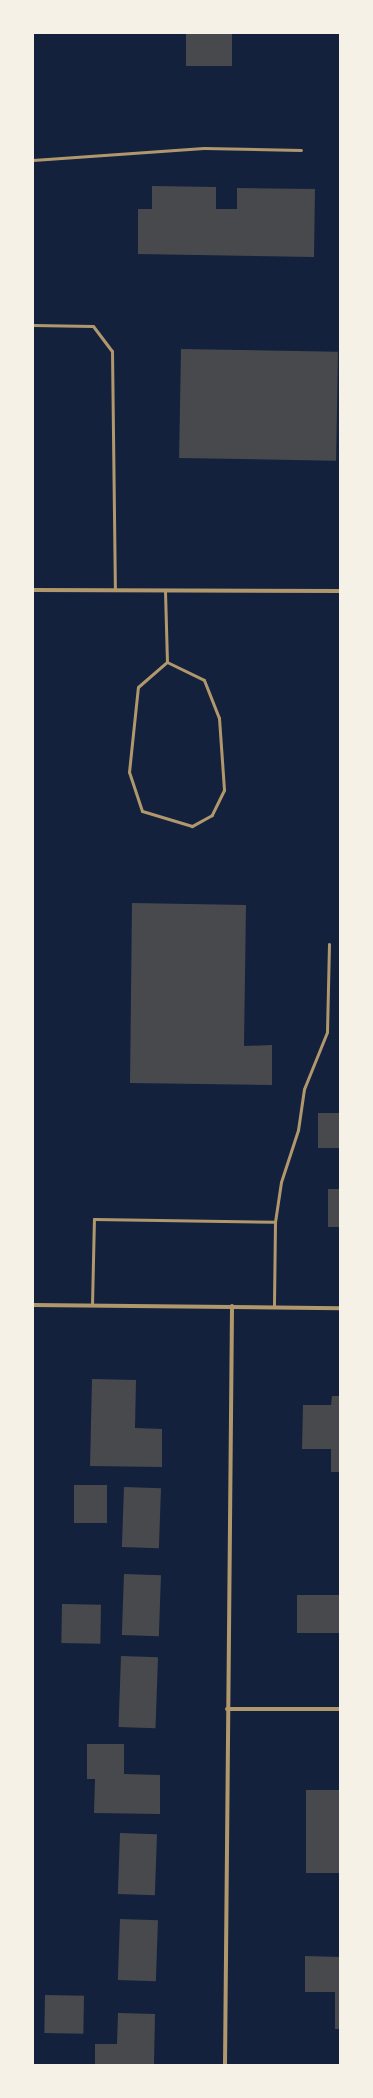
<!DOCTYPE html>
<html>
<head>
<meta charset="utf-8">
<style>
  body { margin:0 }
  #map { position:relative; width:373px; height:2098px; overflow:hidden; background:#14213d; font-family:Karla,sans-serif }
  div>[style] { position:absolute }
  .building>* { inset:0; background:#48494c; transform-origin:0 0 }
  .service>* { height:3px; margin:-1.5px; padding:0 1.5px; transform-origin:1.5px; border-radius:1.5px; background:#b1986c }
  .minor>* { height:4px; margin:-2px; padding:0 2px; transform-origin:2px; border-radius:2px; background:#b1986c }
  span { translate:-50% -50%; white-space:nowrap; text-align:center; line-height:1.15; -webkit-text-stroke:3.5px #f6f1e7; paint-order:stroke }
  .frame { position:absolute; inset:0; border:34px solid #f6f1e7; pointer-events:none }
</style>
</head>
<body>
<div id="map">
  <div class="building">
    <i style="left:186px;top:33px;width:46px;height:33px"></i>
    <i style="clip-path:polygon(152px 186px,216px 187px,216px 209px,237px 209px,237px 188px,315px 189px,314px 257px,138px 254px,138px 209px,152px 209px)"></i>
    <i style="left:181px;top:349px;width:157px;height:109px;rotate:1deg"></i>
    <i style="clip-path:polygon(132px 903px,246px 905px,244px 1046px,272px 1045px,272px 1085px,130px 1083px)"></i>
    <i style="left:318px;top:1113px;width:22px;height:35px"></i>
    <i style="left:328px;top:1189px;width:12px;height:38px"></i>
    <i style="clip-path:polygon(92px 1379px,136px 1380px,135px 1428px,162px 1429px,162px 1467px,90px 1466px)"></i>
    <i style="clip-path:polygon(332px 1396px,340px 1396px,340px 1472px,331px 1472px,331px 1449px,302px 1449px,303px 1405px,331px 1405px)"></i>
    <i style="left:74px;top:1485px;width:33px;height:38px"></i>
    <i style="left:124px;top:1487px;width:37px;height:60px;rotate:2deg"></i>
    <i style="left:124px;top:1574px;width:37px;height:61px;rotate:2deg"></i>
    <i style="left:297px;top:1595px;width:43px;height:38px"></i>
    <i style="left:62px;top:1604px;width:39px;height:39px;rotate:1deg"></i>
    <i style="left:121px;top:1656px;width:37px;height:71px;rotate:2deg"></i>
    <i style="clip-path:polygon(87px 1744px,124px 1744px,124px 1774px,160px 1775px,160px 1814px,94px 1813px,95px 1779px,87px 1779px)"></i>
    <i style="left:306px;top:1790px;width:34px;height:83px"></i>
    <i style="left:120px;top:1833px;width:37px;height:61px;rotate:2deg"></i>
    <i style="left:120px;top:1919px;width:38px;height:61px;rotate:2deg"></i>
    <i style="clip-path:polygon(305px 1956px,340px 1957px,340px 2029px,335px 2029px,335px 1992px,305px 1992px)"></i>
    <i style="left:45px;top:1995px;width:39px;height:38px;rotate:1deg"></i>
    <i style="clip-path:polygon(118px 2013px,155px 2014px,154px 2065px,95px 2065px,95px 2044px,117px 2044px)"></i>
  </div>
  <div class="service">
    <i style="left:33px;top:160px;width:171px;rotate:-4deg"></i>
    <i style="left:204px;top:148px;width:97px;rotate:1.2deg"></i>
    <i style="left:33px;top:325px;width:60px;rotate:1deg"></i>
    <i style="left:93px;top:326px;width:31px;rotate:53deg"></i>
    <i style="left:112px;top:351px;width:239px;rotate:89.3deg"></i>
    <i style="left:165px;top:591px;width:71px;rotate:88.4deg"></i>
    <i style="left:167px;top:662px;width:41px;rotate:25.9deg"></i>
    <i style="left:204px;top:680px;width:41px;rotate:68.5deg"></i>
    <i style="left:219px;top:718px;width:72px;rotate:86deg"></i>
    <i style="left:224px;top:790px;width:28px;rotate:116deg"></i>
    <i style="left:212px;top:815px;width:23px;rotate:151deg"></i>
    <i style="left:192px;top:826px;width:52px;rotate:-163.3deg"></i>
    <i style="left:142px;top:811px;width:41px;rotate:-108.4deg"></i>
    <i style="left:129px;top:772px;width:85px;rotate:-84deg"></i>
    <i style="left:138px;top:687px;width:38px;rotate:-41deg"></i>
    <i style="left:275px;top:1222px;width:40px;rotate:-81.5deg"></i>
    <i style="left:281px;top:1182px;width:55px;rotate:-71.9deg"></i>
    <i style="left:298px;top:1130px;width:41px;rotate:-81.7deg"></i>
    <i style="left:304px;top:1089px;width:61px;rotate:-68deg"></i>
    <i style="left:327px;top:1032px;width:88px;rotate:-88.7deg"></i>
    <i style="left:92px;top:1305px;width:86px;rotate:-88.7deg"></i>
    <i style="left:94px;top:1219px;width:181px;rotate:0.9deg"></i>
    <i style="left:275px;top:1222px;width:85px;rotate:90.7deg"></i>
  </div>
  <div class="minor">
    <i style="left:33px;top:590px;width:307px;rotate:0.2deg"></i>
    <i style="left:33px;top:1305px;width:307px;rotate:0.6deg"></i>
    <i style="left:227px;top:1709px;width:113px"></i>
    <i style="left:225px;top:2065px;width:759px;rotate:-89.47deg"></i>
  </div>
  <div class="frame"></div>
</div>
</body>
</html>
